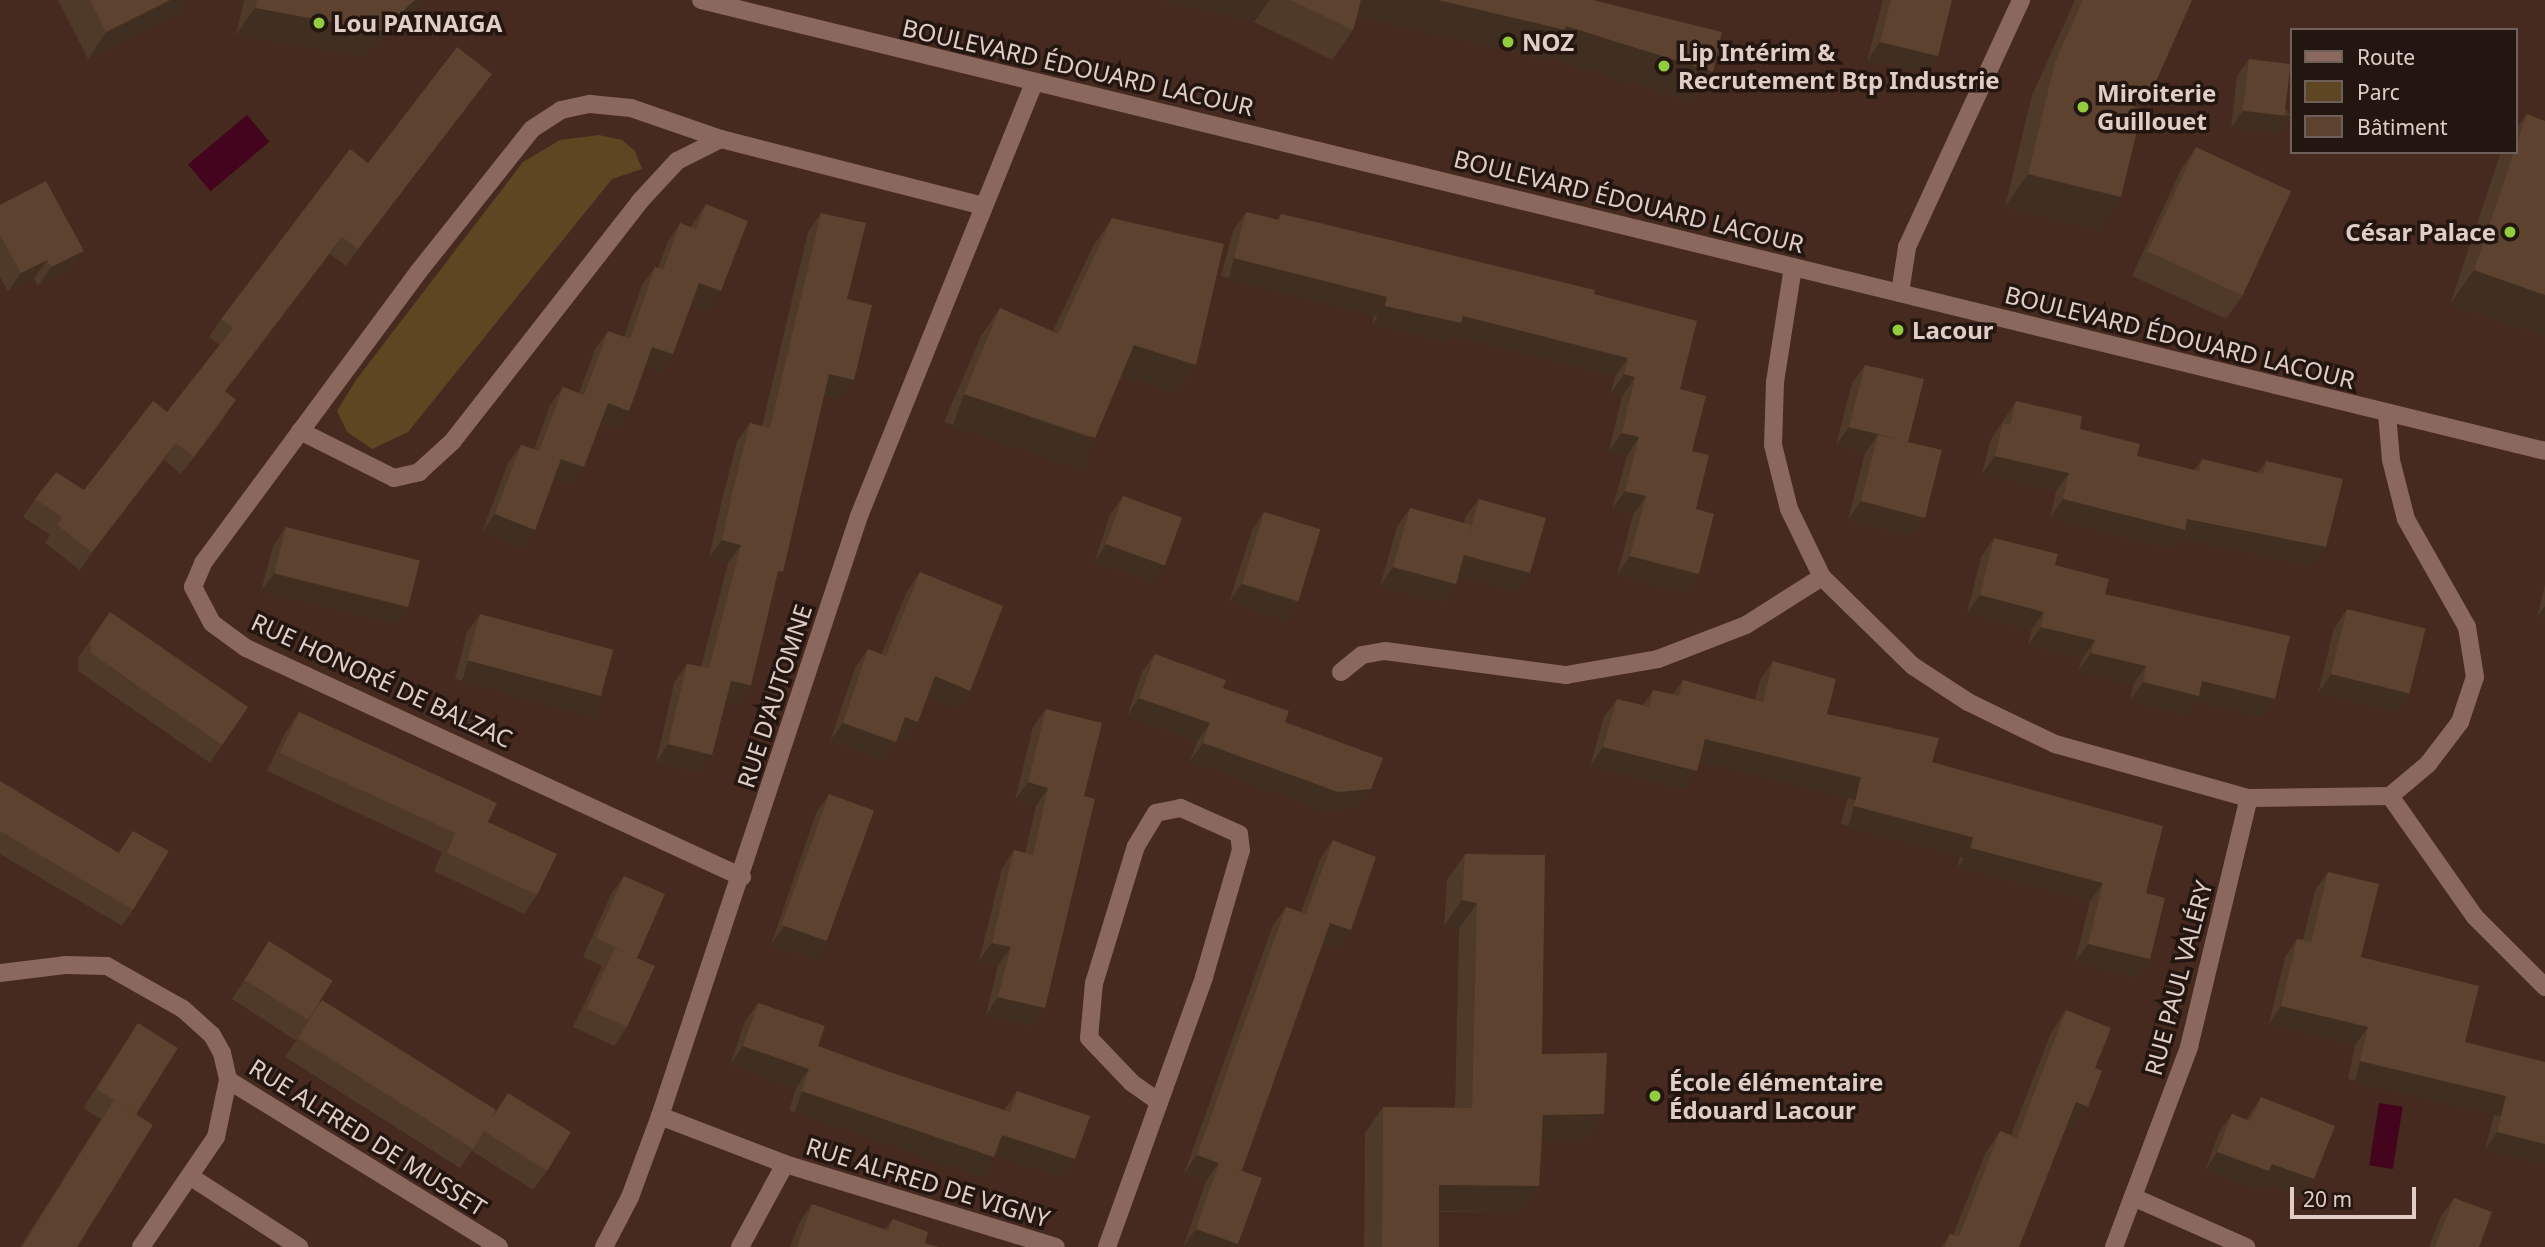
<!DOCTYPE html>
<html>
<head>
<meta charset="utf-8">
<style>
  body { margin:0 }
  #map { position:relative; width:2545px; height:1247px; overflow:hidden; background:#46291f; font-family:"Noto Sans",sans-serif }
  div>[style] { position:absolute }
  .green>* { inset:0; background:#5e4623 }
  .water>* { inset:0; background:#44041e; transform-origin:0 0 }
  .lane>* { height:18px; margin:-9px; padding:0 9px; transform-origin:9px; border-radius:9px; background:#8b685d }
  .street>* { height:18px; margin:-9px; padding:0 9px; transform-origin:9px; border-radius:9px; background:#8b685d }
  .secondary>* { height:18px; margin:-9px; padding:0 9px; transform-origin:9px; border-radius:9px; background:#8b685d }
  .wall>* { inset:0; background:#4f3928 }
  .shaded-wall>* { inset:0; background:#402e21; transform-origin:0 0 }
  .building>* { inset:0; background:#5c422f; transform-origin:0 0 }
  .dots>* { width:19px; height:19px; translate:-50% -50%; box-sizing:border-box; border:4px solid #231611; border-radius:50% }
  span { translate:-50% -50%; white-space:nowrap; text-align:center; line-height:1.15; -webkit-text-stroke:7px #231611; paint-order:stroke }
  .poi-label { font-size:24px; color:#e1cdc7; font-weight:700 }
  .left { translate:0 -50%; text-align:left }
  .right { translate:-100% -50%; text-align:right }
  .street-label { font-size:24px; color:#e1cdc7 }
  .legend { position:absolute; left:2290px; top:28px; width:228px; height:126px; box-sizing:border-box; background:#231611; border:2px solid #6f5f5a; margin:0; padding:9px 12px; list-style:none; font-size:21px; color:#e1cdc7 }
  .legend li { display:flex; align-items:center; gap:14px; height:35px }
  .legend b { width:35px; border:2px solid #6f5f5a }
  .scale { position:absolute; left:2290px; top:1187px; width:126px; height:32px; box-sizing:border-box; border:4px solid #e1cdc7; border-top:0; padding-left:9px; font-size:21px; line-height:24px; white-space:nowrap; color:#e1cdc7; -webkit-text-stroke:5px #231611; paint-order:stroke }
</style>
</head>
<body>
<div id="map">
  <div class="green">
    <i style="clip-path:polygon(599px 135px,622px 140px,635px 151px,642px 169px,612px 179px,408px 432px,372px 449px,347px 432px,337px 411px,356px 380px,523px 162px,560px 140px)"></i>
  </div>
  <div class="water">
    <i style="left:247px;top:115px;width:35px;height:77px;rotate:50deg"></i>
    <i style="left:2379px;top:1103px;width:24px;height:63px;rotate:9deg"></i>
  </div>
  <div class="lane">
    <i style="left:2133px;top:1197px;width:124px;rotate:23.9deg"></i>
    <i style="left:740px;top:1247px;width:94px;rotate:-61.5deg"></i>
  </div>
  <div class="street">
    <i style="left:1793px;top:267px;width:116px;rotate:98.9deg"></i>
    <i style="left:1775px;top:382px;width:63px;rotate:91.8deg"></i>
    <i style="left:1773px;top:445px;width:66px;rotate:76deg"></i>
    <i style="left:1789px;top:509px;width:76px;rotate:64.1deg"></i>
    <i style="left:1822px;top:577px;width:127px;rotate:44.4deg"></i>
    <i style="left:1913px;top:666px;width:66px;rotate:33.2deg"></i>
    <i style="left:1968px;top:702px;width:97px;rotate:25.8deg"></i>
    <i style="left:2055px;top:744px;width:201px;rotate:15.6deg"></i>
    <i style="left:2249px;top:798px;width:141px;rotate:-0.8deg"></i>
    <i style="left:2390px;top:796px;width:50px;rotate:-40.1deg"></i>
    <i style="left:2428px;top:764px;width:53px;rotate:-52.7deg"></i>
    <i style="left:2460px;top:722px;width:47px;rotate:-71.6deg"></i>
    <i style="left:2475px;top:677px;width:51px;rotate:-99.1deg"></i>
    <i style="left:2467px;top:627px;width:124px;rotate:-119.5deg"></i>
    <i style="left:2406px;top:519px;width:61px;rotate:-104.3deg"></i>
    <i style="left:2391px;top:460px;width:47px;rotate:-94.9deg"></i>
    <i style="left:1900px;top:293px;width:47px;rotate:-81.3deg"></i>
    <i style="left:1907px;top:247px;width:272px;rotate:-65.2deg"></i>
    <i style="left:300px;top:431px;width:105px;rotate:26.6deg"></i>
    <i style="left:394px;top:478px;width:26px;rotate:-13deg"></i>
    <i style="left:419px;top:472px;width:45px;rotate:-42.3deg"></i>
    <i style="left:452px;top:442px;width:307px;rotate:-52deg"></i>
    <i style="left:641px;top:200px;width:53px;rotate:-47.3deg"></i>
    <i style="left:677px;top:161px;width:49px;rotate:-26.6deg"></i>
    <i style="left:1341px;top:672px;width:27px;rotate:-39deg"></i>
    <i style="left:1362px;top:655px;width:23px;rotate:-10deg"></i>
    <i style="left:1385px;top:651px;width:183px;rotate:7.6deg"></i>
    <i style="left:1566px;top:675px;width:93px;rotate:-9.9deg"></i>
    <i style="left:1658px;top:659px;width:94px;rotate:-21.1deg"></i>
    <i style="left:1746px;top:625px;width:90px;rotate:-32.3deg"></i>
    <i style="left:2390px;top:796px;width:148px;rotate:54.9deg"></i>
    <i style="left:2475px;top:917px;width:99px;rotate:45deg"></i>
    <i style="left:742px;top:877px;width:546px;rotate:-155.22deg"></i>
    <i style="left:246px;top:648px;width:42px;rotate:-143.7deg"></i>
    <i style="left:212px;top:623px;width:41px;rotate:-117.8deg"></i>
    <i style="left:193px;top:587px;width:26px;rotate:-67deg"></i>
    <i style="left:203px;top:563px;width:363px;rotate:-53.5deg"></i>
    <i style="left:419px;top:271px;width:181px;rotate:-51.5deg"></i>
    <i style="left:532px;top:129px;width:35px;rotate:-33deg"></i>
    <i style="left:561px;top:110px;width:30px;rotate:-12deg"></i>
    <i style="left:590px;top:104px;width:41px;rotate:5.6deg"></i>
    <i style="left:631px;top:108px;width:95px;rotate:19deg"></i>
    <i style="left:721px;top:139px;width:271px;rotate:14.3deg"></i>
    <i style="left:0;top:973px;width:65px;rotate:-7deg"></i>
    <i style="left:65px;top:965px;width:42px;rotate:1.4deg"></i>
    <i style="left:107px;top:966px;width:87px;rotate:29.5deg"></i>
    <i style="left:183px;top:1009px;width:39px;rotate:42deg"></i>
    <i style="left:212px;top:1035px;width:21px;rotate:61deg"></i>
    <i style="left:222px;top:1053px;width:28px;rotate:77deg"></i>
    <i style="left:228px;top:1080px;width:58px;rotate:101.9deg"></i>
    <i style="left:216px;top:1137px;width:133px;rotate:124.3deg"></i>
    <i style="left:228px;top:1080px;width:318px;rotate:31.6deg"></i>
    <i style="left:660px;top:1116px;width:134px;rotate:21deg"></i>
    <i style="left:785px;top:1164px;width:283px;rotate:17deg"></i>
    <i style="left:191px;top:1177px;width:129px;rotate:32.9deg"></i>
    <i style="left:604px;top:1247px;width:56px;rotate:-62.5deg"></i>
    <i style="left:630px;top:1197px;width:86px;rotate:-69.7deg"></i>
    <i style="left:660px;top:1116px;width:632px;rotate:-71.65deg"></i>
    <i style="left:859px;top:516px;width:467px;rotate:-68deg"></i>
    <i style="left:1107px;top:1247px;width:287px;rotate:-70.2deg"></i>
    <i style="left:1204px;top:977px;width:132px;rotate:-73.8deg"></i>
    <i style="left:1241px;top:850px;width:16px;rotate:-97deg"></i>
    <i style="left:1239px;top:834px;width:64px;rotate:-155.9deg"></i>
    <i style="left:1181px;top:808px;width:25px;rotate:169deg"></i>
    <i style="left:1156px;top:813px;width:39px;rotate:121deg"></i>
    <i style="left:1136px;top:846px;width:143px;rotate:107deg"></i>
    <i style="left:1094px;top:983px;width:55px;rotate:95.2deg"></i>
    <i style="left:1089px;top:1038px;width:62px;rotate:46.3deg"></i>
    <i style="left:1132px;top:1083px;width:33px;rotate:35deg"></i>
    <i style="left:2114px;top:1247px;width:214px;rotate:-69.4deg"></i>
    <i style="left:2189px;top:1047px;width:256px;rotate:-76.5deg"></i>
  </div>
  <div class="secondary">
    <i style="left:701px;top:0;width:1898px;rotate:13.74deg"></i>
  </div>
  <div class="wall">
    <i style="clip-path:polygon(58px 0,187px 0,177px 14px,88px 59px)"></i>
    <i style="clip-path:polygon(244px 0,425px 0,363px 57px,236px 35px)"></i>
    <i style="clip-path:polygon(1159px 0,1593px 0,1692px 102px,1546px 57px,1544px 60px,1357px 16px,1353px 30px,1332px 60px,1254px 22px)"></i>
    <i style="clip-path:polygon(1883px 0,1952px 0,1938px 56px,1925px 74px,1867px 61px)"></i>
    <i style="clip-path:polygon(2075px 0,2192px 0,2153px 88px,2139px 109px,2098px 230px,2005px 207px,2032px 95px)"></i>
    <i style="clip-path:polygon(2249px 59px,2291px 116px,2279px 133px,2231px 128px,2237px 76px)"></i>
    <i style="clip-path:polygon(492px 74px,346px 266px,330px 254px,225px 392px,224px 418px,181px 474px,164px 460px,80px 570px,45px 543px,50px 535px,23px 517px,35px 499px,84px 490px,167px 412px,220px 345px,209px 337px,221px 319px,368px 163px)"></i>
    <i style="clip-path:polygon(2527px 114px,2545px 337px,2450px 304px,2501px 152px,2515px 152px,2515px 130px)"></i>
    <i style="clip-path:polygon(2196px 147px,2243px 295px,2226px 319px,2132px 276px,2180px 171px)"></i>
    <i style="clip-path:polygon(706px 204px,708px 310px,691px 303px,673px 354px,660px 373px,645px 367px,629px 411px,617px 430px,600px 424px,572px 486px,554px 479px,535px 530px,522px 548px,482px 532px,508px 463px,521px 445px,534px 449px,550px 405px,563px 387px,579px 393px,595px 349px,608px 331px,624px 337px,642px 285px,655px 267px,658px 268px,668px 241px,680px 223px,691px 227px,693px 223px)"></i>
    <i style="clip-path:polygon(0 205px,71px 269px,38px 286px,34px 278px,8px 292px,0 277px)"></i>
    <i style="clip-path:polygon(1246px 212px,1277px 220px,1281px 214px,1594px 294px,1680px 389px,1692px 451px,1699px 574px,1686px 593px,1617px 575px,1633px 515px,1612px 509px,1627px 456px,1609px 451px,1622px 396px,1611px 393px,1615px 376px,1452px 336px,1448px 342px,1372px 325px,1374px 315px,1221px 276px,1233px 231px)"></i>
    <i style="clip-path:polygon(821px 213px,847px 299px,841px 399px,824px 395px,776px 582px,751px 685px,738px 704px,726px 701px,699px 773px,656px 763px,674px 683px,687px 664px,701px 667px,728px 563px,709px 558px,720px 508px,737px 441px,750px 423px,762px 426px,808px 232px)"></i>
    <i style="clip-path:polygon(1112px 218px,1196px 365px,1176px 393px,1121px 375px,1075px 466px,944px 422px,981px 336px,1000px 308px,1053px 331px,1093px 246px)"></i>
    <i style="clip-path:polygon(1865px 365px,1908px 442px,1925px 518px,1912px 536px,1848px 520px,1865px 453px,1836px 445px,1852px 383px)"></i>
    <i style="clip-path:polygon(2016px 401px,2080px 429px,2137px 456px,2194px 470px,2202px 459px,2257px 473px,2266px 461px,2313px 566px,2179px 538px,2172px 549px,2050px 518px,2056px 491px,1982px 474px,1990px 441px)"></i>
    <i style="clip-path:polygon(1123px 496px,1153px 582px,1094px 563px,1110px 515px)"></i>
    <i style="clip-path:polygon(1479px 499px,1517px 592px,1459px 576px,1456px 584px,1443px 603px,1380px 586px,1397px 527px,1410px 508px,1464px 523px,1465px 517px)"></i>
    <i style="clip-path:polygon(1264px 512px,1298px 602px,1286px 620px,1229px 602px,1252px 530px)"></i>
    <i style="clip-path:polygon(286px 527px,396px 624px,261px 591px,273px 546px)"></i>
    <i style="clip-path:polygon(1994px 538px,2055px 565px,2105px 594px,2275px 699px,2262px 717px,2195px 701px,2186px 715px,2130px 701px,2133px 685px,2078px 671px,2082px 659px,2028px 645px,2031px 631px,1967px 613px,1981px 557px)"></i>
    <i style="clip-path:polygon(920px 572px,957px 709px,928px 697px,906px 740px,898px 737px,896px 742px,883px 760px,830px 741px,855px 668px,868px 649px,881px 655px,907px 591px)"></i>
    <i style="clip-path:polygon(2545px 584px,2545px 619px,2537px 617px)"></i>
    <i style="clip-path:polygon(2347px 609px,2409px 693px,2396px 712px,2318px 693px,2334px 628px)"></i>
    <i style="clip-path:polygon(110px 612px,248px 707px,210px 763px,78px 671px,78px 658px)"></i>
    <i style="clip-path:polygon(480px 614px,603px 695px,590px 714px,455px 679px,467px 632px)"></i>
    <i style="clip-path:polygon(1155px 654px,1223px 688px,1285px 722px,1371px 789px,1358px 808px,1325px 811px,1190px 761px,1197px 742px,1127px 716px,1142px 672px)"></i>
    <i style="clip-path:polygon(1773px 661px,1827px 714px,1932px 762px,2146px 893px,2150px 959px,2137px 978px,2075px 962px,2090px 901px,1958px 867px,1960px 855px,1841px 824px,1848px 796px,1699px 759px,1684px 789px,1590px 766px,1604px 717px,1617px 699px,1643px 705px,1653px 690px,1673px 694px,1683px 680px,1755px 700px,1760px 680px)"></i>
    <i style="clip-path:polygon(1046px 709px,1084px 796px,1045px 1008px,1032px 1026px,986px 1015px,998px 965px,979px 961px,1002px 868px,1014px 850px,1025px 853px,1036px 806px,1015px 800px,1033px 727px)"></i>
    <i style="clip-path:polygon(299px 712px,488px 822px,537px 895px,524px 914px,434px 871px,442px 852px,267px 771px,286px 731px)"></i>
    <i style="clip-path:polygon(0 781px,118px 853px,133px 831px,133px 910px,122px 926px,0 854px)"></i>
    <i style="clip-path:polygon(829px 794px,816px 960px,771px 945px,816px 813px)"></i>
    <i style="clip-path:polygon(1333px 840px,1351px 930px,1338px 949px,1323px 943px,1242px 1170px,1238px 1244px,1236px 1247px,1183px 1247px,1206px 1181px,1184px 1174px,1273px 925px,1286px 907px,1301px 912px,1320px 859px)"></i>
    <i style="clip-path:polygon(1465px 854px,1542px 1054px,1604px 1114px,1586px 1140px,1542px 1141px,1539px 1186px,1521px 1212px,1439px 1212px,1439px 1247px,1364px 1247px,1365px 1133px,1383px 1107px,1455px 1108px,1459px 929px,1444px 926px,1447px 880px)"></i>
    <i style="clip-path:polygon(2328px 872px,2361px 957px,2465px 1042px,2545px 1062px,2545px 1165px,2485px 1150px,2494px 1114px,2348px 1079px,2355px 1045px,2269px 1024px,2285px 957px,2297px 939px,2303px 940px,2315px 890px)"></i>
    <i style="clip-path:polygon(624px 876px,637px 958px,627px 1027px,614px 1046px,573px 1027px,602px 966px,583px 957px,611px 894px)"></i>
    <i style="clip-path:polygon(269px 941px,320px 1003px,547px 1171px,533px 1190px,472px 1151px,460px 1168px,285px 1057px,297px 1039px,295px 1040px,232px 999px)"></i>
    <i style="clip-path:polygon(758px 1003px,818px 1046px,889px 1072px,1004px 1110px,1017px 1091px,1075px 1159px,1062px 1178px,995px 1155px,981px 1175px,789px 1110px,796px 1088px,730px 1065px,745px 1021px)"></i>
    <i style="clip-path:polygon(2066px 1010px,2095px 1068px,2088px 1107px,2073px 1129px,2066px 1126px,2019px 1247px,1941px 1247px,1950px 1234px,1953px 1235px,1985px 1154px,2000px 1131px,2011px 1135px,2051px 1033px)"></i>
    <i style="clip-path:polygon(138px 1023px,137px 1114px,77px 1247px,20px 1247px,101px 1119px,83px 1108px)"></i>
    <i style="clip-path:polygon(2261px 1097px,2301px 1197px,2261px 1183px,2257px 1189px,2205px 1171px,2219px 1132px,2232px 1114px,2246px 1120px)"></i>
    <i style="clip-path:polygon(2454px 1198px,2479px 1247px,2429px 1247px,2441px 1216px)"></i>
    <i style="clip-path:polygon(812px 1204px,885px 1229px,893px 1219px,925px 1243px,938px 1247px,790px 1247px,799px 1223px)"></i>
  </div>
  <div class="shaded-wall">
    <i style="clip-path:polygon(170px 0,187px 0,177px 14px,88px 59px,106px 32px)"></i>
    <i style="clip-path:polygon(415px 0,425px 0,363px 57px,236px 35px,255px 8px)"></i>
    <i style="clip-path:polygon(1159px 0,1270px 0,1254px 22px)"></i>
    <i style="clip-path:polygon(1354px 0,1438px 0,1566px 26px,1713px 72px,1692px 102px,1546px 57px,1544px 60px,1345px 13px)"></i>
    <i style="clip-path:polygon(1880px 42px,1938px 56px,1925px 74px,1867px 61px)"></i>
    <i style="clip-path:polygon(492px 74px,480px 91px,346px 266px,358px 249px)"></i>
    <i style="clip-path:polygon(2147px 88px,2153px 88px,2121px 134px,2119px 99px)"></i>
    <i style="clip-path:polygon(2243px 111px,2291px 116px,2279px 133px,2231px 128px)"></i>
    <i style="clip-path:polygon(2028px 174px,2121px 197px,2098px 230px,2005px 207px)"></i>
    <i style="clip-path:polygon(342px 237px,330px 254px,212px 409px,225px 391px)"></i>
    <i style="clip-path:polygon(84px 251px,71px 269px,38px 286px,51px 267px)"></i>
    <i style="left:1234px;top:258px;width:158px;height:22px;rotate:14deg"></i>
    <i style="clip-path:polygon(47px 260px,34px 278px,8px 292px,21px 273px)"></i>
    <i style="clip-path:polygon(2474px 270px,2545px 295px,2545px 337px,2450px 304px)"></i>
    <i style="clip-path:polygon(699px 283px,721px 291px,708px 310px,686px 301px)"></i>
    <i style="clip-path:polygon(1385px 306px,1463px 316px,1628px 358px,1615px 376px,1452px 336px,1448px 342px,1372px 325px)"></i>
    <i style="clip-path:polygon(1134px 345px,1196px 365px,1176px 393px,1115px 373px)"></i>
    <i style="clip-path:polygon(652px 347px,673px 354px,660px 373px,639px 365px)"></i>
    <i style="clip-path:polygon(829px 374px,854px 380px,841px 399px,816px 393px)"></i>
    <i style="clip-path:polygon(1624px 374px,1635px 377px,1622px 396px,1611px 393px)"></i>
    <i style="left:964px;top:394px;width:138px;height:34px;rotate:19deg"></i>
    <i style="clip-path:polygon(608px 403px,629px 411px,617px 430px,595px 422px)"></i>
    <i style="clip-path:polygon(1849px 427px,1902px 440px,1878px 435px,1865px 453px,1836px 445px)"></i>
    <i style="clip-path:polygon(1622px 433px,1639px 437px,1627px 456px,1609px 451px)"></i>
    <i style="clip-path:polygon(176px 443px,164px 460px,80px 570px,92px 552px)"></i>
    <i style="clip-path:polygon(1995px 456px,2069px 473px,2056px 491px,1982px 474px)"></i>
    <i style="clip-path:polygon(561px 459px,584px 467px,572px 486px,548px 477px)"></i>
    <i style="clip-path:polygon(1625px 491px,1646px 496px,1633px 515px,1612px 509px)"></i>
    <i style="clip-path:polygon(2063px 499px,2187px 519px,2326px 547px,2313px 566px,2179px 538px,2172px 549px,2050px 518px)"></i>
    <i style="clip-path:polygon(1861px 501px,1925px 518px,1912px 536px,1848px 520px)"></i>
    <i style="clip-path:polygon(495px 514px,535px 530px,522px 548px,482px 532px)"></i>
    <i style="clip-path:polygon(722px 540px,741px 545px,728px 563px,709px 558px)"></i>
    <i style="clip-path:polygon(1106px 544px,1166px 564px,1153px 582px,1094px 563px)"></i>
    <i style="clip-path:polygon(1464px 555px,1530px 573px,1517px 592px,1451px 574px)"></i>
    <i style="clip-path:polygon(1630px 556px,1699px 574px,1686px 593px,1617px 575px)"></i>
    <i style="clip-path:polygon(1393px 567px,1456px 584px,1443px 603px,1380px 586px)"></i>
    <i style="clip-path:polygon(778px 571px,783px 572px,770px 590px)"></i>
    <i style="clip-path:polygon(274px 573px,409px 605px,396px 624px,261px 591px)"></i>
    <i style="clip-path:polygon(1242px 584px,1298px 602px,1286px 620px,1229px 602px)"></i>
    <i style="clip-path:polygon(1980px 595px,2044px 612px,2031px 631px,1967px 613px)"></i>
    <i style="clip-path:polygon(2545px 606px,2545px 619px,2537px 617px)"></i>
    <i style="clip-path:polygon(2041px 627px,2095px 640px,2082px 659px,2028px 645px)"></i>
    <i style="clip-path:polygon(2091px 653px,2146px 666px,2133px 685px,2078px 671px)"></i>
    <i style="left:468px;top:660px;width:139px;height:23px;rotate:15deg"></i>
    <i style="clip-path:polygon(2331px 674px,2409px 693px,2396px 712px,2318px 693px)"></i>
    <i style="clip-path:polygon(935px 676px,970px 691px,957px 709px,922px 695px)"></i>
    <i style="clip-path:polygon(731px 681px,751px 685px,738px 704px,718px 699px)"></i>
    <i style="clip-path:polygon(2202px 681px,2275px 699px,2262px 717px,2195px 701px,2186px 715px,2130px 701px,2143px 682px)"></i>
    <i style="clip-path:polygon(1139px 698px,1210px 723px,1197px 742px,1127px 716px)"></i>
    <i style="clip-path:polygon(905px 717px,918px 722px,906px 740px,893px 735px)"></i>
    <i style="clip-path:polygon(843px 723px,896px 742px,883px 760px,830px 741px)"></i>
    <i style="left:1705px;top:739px;width:161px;height:23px;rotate:14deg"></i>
    <i style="clip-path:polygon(1203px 743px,1371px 789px,1358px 808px,1325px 811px,1190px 761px)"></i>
    <i style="clip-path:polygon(668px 744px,712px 755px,699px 773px,656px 763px)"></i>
    <i style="clip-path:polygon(1603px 747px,1697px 771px,1684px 789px,1590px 766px)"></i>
    <i style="clip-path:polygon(1028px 782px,1048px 788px,1036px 806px,1015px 800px)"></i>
    <i style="left:1854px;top:806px;width:123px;height:22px;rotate:15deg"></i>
    <i style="clip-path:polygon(1971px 848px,2103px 883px,2090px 901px,1958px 867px)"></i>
    <i style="clip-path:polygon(1462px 900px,1477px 903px,1459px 929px,1444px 926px)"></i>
    <i style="clip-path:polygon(1330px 923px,1351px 930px,1338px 949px,1317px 941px)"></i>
    <i style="clip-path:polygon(784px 926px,829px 942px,816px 960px,771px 945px)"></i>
    <i style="clip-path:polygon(992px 943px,1011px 947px,998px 965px,979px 961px)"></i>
    <i style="clip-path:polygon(2088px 944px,2150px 959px,2137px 978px,2075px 962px)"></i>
    <i style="clip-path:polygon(998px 997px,1045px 1008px,1032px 1026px,986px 1015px)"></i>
    <i style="clip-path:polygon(2281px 1006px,2368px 1027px,2355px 1045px,2269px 1024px)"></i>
    <i style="clip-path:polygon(743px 1046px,809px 1069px,796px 1088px,730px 1065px)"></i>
    <i style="left:2360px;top:1061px;width:150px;height:22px;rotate:13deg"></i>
    <i style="left:802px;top:1091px;width:203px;height:23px;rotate:19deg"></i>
    <i style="clip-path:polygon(2076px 1102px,2088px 1107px,2073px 1129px,2060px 1124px)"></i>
    <i style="clip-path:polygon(1604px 1114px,1586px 1140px,1525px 1141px,1543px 1115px)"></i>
    <i style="clip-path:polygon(2497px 1132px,2545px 1144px,2545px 1165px,2485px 1150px)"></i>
    <i style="clip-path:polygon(1002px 1135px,1075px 1159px,1062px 1178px,989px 1153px)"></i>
    <i style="clip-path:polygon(2217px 1152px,2272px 1164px,2314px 1179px,2301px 1197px,2261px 1183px,2257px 1189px,2205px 1171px)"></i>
    <i style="clip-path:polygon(1197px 1155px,1219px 1163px,1206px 1181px,1184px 1174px)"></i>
    <i style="clip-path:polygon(1439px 1185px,1539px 1186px,1521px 1212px,1421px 1211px)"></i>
    <i style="clip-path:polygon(1196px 1229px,1238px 1244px,1236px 1247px,1183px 1247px)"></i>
  </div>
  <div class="building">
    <i style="clip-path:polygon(90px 0,170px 0,106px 32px)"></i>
    <i style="clip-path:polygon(257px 0,415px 0,381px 31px,255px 8px)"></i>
    <i style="clip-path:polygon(1290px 0,1361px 0,1353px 30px)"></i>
    <i style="clip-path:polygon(1438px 0,1593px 0,1722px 32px,1713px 72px,1566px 26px,1565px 30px)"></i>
    <i style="clip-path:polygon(1891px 0,1952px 0,1938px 56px,1880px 42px)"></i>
    <i style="clip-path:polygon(2083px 0,2192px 0,2153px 88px,2147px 88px,2144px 101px,2119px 99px,2142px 110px,2121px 197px,2028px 174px,2055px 62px)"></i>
    <i style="clip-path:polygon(457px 47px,492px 74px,358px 249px,342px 237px,225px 391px,236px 400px,194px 457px,176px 443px,92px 552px,57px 525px,62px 517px,35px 499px,56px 472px,84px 490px,153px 401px,167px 412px,233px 328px,221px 319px,350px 149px,368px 163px)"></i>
    <i style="left:2249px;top:59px;width:42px;height:52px;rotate:7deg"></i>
    <i style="clip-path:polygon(2527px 114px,2545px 121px,2545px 295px,2474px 270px,2514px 152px,2515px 152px,2515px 148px)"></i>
    <i style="left:2196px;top:147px;width:105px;height:115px;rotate:25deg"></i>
    <i style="clip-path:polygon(46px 181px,84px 251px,51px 267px,47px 260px,21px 273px,0 235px,0 205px)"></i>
    <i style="clip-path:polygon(706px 204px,748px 221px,721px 291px,699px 283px,673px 354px,652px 347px,629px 411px,608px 403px,584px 467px,561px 459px,535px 530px,495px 514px,521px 445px,539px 451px,563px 387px,584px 395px,608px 331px,630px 339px,655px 267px,663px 270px,680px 223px,696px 229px)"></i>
    <i style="clip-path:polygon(1246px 212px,1279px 220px,1281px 214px,1320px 223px,1595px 290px,1594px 294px,1697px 321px,1680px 389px,1706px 396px,1692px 451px,1709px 455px,1696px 509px,1714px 514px,1699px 574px,1630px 556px,1646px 496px,1625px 491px,1639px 437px,1622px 433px,1635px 377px,1624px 374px,1628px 358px,1463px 316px,1461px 323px,1385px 306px,1387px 297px,1234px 258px)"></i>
    <i style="clip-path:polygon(821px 213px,866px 223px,847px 299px,872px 305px,854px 380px,829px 374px,783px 572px,778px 571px,751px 685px,731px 681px,712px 755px,668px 744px,687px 664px,709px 668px,741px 545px,722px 540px,733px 490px,750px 423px,770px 428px)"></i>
    <i style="clip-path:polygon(1112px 218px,1224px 244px,1196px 365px,1134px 345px,1095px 438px,964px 394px,1000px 308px,1058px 334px)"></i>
    <i style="clip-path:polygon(1865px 365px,1924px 379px,1908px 442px,1942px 450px,1925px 518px,1861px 501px,1878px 435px,1902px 440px,1849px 427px)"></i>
    <i style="clip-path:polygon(2016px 401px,2082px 416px,2080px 429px,2140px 444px,2137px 456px,2199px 471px,2202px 459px,2263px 474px,2266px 461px,2343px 479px,2326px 547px,2187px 519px,2185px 530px,2063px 499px,2069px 473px,1995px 456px,2003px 423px,2010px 425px)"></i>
    <i style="left:1123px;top:496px;width:63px;height:51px;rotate:20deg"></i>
    <i style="clip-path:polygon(1479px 499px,1546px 518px,1530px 573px,1464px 555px,1456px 584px,1393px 567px,1410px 508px,1471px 525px,1468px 539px)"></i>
    <i style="left:1264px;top:512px;width:59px;height:75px;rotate:17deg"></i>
    <i style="left:286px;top:527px;width:138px;height:48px;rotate:14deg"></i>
    <i style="clip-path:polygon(1994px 538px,2058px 554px,2055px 565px,2109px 579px,2105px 594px,2290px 636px,2275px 699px,2202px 681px,2199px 696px,2143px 682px,2146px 666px,2091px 653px,2095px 640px,2041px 627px,2044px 612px,1980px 595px)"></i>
    <i style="clip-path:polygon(920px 572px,1003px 606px,970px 691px,935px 676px,918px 722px,905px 717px,896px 742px,843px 723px,868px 649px,886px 656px)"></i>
    <i style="left:2347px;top:609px;width:81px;height:67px;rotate:14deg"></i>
    <i style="clip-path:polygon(110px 612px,248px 707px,222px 745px,91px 653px,91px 640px)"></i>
    <i style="left:480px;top:614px;width:138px;height:48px;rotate:15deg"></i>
    <i style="clip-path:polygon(1155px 654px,1226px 680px,1223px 688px,1289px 711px,1285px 722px,1383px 758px,1371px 789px,1338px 792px,1203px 743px,1210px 723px,1139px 698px)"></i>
    <i style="clip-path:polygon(1773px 661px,1836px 679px,1827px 714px,1939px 738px,1932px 762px,2163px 826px,2146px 893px,2165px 898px,2150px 959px,2088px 944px,2103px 883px,1971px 848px,1973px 837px,1854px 806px,1861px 777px,1705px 739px,1697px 771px,1603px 747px,1617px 699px,1649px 707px,1653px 690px,1679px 696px,1683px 680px,1763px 702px)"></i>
    <i style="clip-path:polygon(1046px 709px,1102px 723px,1084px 796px,1095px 799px,1045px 1008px,998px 997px,1011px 947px,992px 943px,1014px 850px,1033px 855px,1048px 788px,1028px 782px)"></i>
    <i style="clip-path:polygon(299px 712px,497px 803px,488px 822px,557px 854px,537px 895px,447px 853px,455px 833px,280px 753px)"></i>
    <i style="clip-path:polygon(0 781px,119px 853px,133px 831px,169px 851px,133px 910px,0 831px)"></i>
    <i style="left:829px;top:794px;width:48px;height:139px;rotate:20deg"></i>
    <i style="clip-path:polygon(1333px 840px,1376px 857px,1351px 930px,1330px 923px,1242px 1170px,1234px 1168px,1262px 1178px,1238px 1244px,1196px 1229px,1219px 1163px,1197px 1155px,1286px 907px,1306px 914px)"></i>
    <i style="clip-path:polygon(1465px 854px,1545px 855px,1542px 1054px,1607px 1053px,1604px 1114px,1543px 1115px,1539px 1186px,1439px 1185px,1439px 1247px,1382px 1247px,1383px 1107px,1472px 1108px,1477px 903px,1462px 900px)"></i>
    <i style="clip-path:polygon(2328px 872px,2379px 884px,2361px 957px,2479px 986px,2465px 1042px,2545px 1062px,2545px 1144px,2497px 1132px,2506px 1096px,2360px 1061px,2368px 1027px,2281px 1006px,2297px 939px,2311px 942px)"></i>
    <i style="clip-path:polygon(624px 876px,665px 894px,637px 958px,655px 966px,627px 1027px,586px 1009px,615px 948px,629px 954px,596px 938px)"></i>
    <i style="left:269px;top:941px;width:75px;height:46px;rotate:32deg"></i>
    <i style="clip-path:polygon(322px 1000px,496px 1110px,491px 1119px,508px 1093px,571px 1132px,547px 1171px,484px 1131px,473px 1149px,298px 1038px)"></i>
    <i style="clip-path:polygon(758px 1003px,825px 1026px,818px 1046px,889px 1072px,1010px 1112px,1017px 1091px,1090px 1116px,1075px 1159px,1002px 1135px,994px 1157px,802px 1091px,809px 1069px,743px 1046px)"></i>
    <i style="clip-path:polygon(2066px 1010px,2111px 1028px,2095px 1068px,2102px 1071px,2088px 1107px,2076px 1102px,2019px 1247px,1945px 1247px,1950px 1234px,1959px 1237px,2000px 1131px,2017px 1138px)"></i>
    <i style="left:138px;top:1023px;width:47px;height:78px;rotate:32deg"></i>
    <i style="clip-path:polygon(2261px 1097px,2335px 1126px,2314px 1179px,2272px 1164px,2269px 1171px,2217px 1152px,2232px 1114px,2250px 1121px)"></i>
    <i style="clip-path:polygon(114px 1100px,153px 1125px,77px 1247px,22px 1247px)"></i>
    <i style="clip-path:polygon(2454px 1198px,2492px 1212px,2479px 1247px,2435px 1247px)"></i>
    <i style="clip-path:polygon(812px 1204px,888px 1231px,893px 1219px,928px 1232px,925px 1243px,938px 1247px,797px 1247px)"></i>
  </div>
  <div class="dots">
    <i style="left:319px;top:23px;background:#91cd3f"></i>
    <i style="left:1508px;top:42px;background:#91cd3f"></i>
    <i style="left:1664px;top:66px;background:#91cd3f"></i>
    <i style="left:2083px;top:107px;background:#91cd3f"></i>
    <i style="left:2510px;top:232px;background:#91cd3f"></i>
    <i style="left:1898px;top:330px;background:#91cd3f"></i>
    <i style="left:1655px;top:1096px;background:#91cd3f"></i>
  </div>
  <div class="poi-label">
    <span class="left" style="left:333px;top:23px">Lou PAINAIGA</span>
    <span class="left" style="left:1522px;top:42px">NOZ</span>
    <span class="left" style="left:1678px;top:66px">Lip Intérim &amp;<br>Recrutement Btp Industrie</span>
    <span class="left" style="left:2097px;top:107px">Miroiterie<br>Guillouet</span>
    <span class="right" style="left:2496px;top:232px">César Palace</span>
    <span class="left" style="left:1912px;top:330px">Lacour</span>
    <span class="left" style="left:1669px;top:1096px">École élémentaire<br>Édouard Lacour</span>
  </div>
  <div class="street-label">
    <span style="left:1078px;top:67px;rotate:13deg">BOULEVARD ÉDOUARD LACOUR</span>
    <span style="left:1629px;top:201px;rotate:14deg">BOULEVARD ÉDOUARD LACOUR</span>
    <span style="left:2180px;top:337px;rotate:14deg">BOULEVARD ÉDOUARD LACOUR</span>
    <span style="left:382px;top:680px;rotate:25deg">RUE HONORÉ DE BALZAC</span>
    <span style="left:774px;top:696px;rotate:-72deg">RUE D'AUTOMNE</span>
    <span style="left:2178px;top:978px;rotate:-75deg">RUE PAUL VALÉRY</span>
    <span style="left:368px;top:1137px;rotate:32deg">RUE ALFRED DE MUSSET</span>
    <span style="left:928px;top:1182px;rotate:17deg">RUE ALFRED DE VIGNY</span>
  </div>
  <ul class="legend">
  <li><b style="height:9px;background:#8b685d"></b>Route</li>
  <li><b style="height:19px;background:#5e4623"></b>Parc</li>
  <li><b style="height:19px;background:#5c422f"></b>Bâtiment</li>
  </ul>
  <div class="scale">20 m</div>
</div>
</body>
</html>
